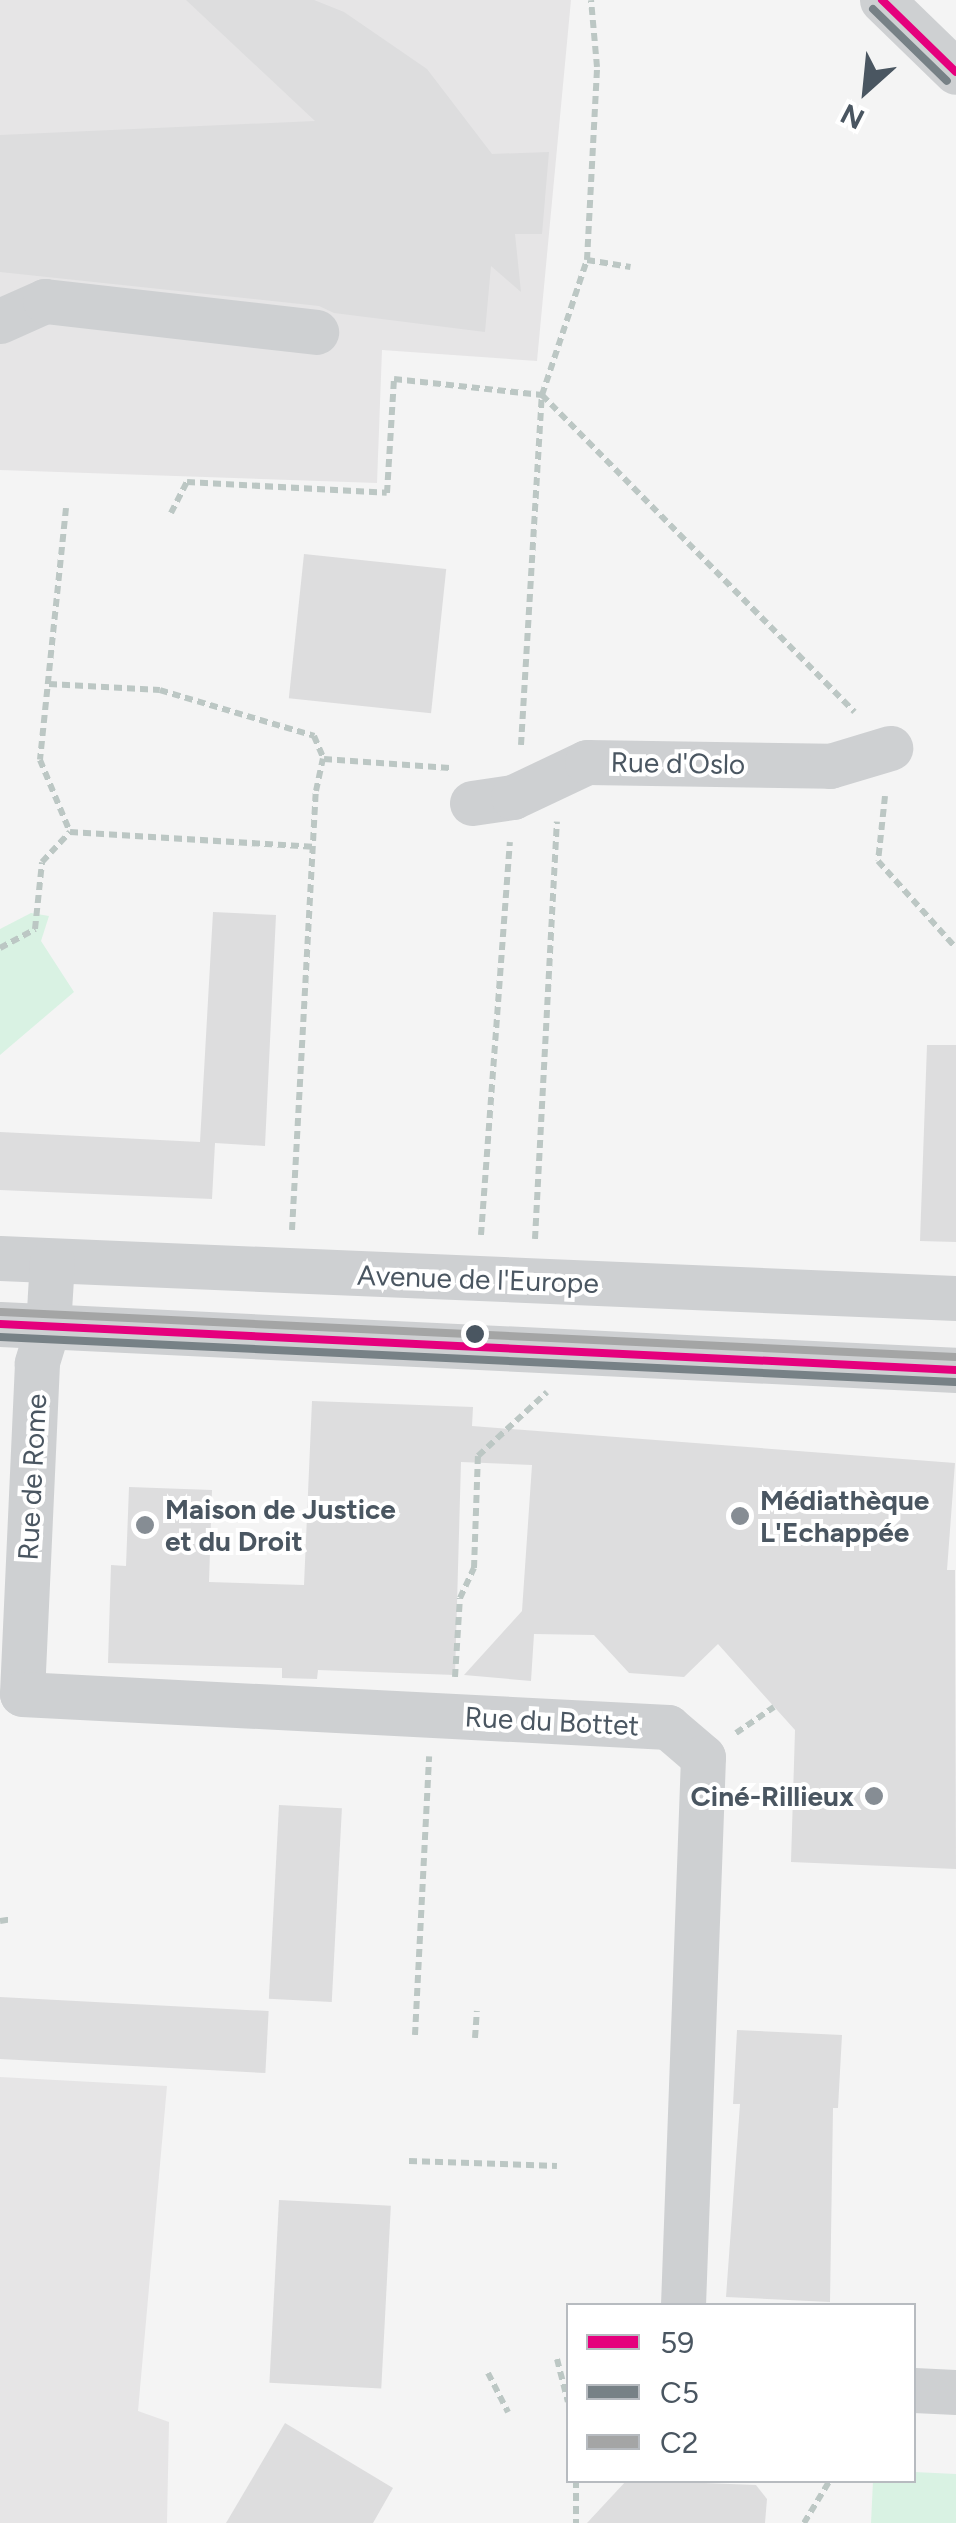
<!DOCTYPE html>
<html>
<head>
<meta charset="utf-8">
<style>
  body { margin:0 }
  #map { position:relative; width:956px; height:2523px; overflow:hidden; background:#f4f4f4; font-family:Figtree,sans-serif }
  div>[style] { position:absolute }
  .education>* { inset:0; background:#e6e5e6 }
  .green>* { inset:0; background:#d9f2e3 }
  .building>* { inset:0; background:#ddddde; transform-origin:0 0 }
  .path>* { height:6px; margin-top:-3px; transform-origin:0; background:repeating-linear-gradient(90deg,#bcc7c4 0 8px,transparent 0 13px) }
  .minor>* { height:45px; margin:-22.5px; padding:0 22.5px; transform-origin:22.5px; border-radius:22.5px; background:#ced0d2 }
  .bus-1>* { height:8px; margin:-4px; padding:0 4px; transform-origin:4px; border-radius:4px; background:#e5007d }
  .bus-2>* { height:8px; margin:-4px; padding:0 4px; transform-origin:4px; border-radius:4px; background:#778186 }
  .bus-3>* { height:8px; margin:-4px; padding:0 4px; transform-origin:4px; border-radius:4px; background:#a4a5a5 }
  .dots>* { width:28px; height:28px; translate:-50% -50%; box-sizing:border-box; border:5px solid #fff; border-radius:50% }
  span { translate:-50% -50%; white-space:nowrap; text-align:center; line-height:1.15; -webkit-text-stroke:8px #fff; paint-order:stroke }
  .street-label { font-size:28px; color:#4a5661 }
  .poi-label { font-size:28px; color:#4a5661; font-weight:700 }
  .left { translate:0 -50%; text-align:left }
  .right { translate:-100% -50%; text-align:right }
  .legend { position:absolute; left:566px; top:2303px; width:350px; height:180px; box-sizing:border-box; background:#fff; border:2px solid #b7bbc0; margin:0; padding:12px 18px; list-style:none; font-size:30px; color:#4a5661 }
  .legend li { display:flex; align-items:center; gap:20px; height:50px }
  .legend b { width:50px; border:2px solid #b7bbc0 }
  .north { position:absolute; left:816px; top:40px; width:100px; height:100px; -webkit-text-stroke:8px #fff; paint-order:stroke; rotate:207deg; font-size:28px; font-weight:700; line-height:40px; text-align:center; color:#4a5661 }
  .north::after { content:''; display:block; margin:auto; width:35px; height:45px; background:#4a5661; clip-path:polygon(50% 0,100% 100%,50% 72%,0 100%) }
</style>
</head>
<body>
<div id="map">
  <div class="education">
    <i style="clip-path:polygon(0 0,571px 0,537px 361px,382px 350px,377px 483px,0 470px)"></i>
    <i style="clip-path:polygon(0 2077px,167px 2086px,138px 2411px,169px 2422px,167px 2523px,0 2523px)"></i>
  </div>
  <div class="green">
    <i style="clip-path:polygon(31px 913px,49px 916px,41px 941px,74px 992px,0 1055px,0 929px)"></i>
    <i style="clip-path:polygon(914px 2472px,956px 2474px,956px 2523px,871px 2523px,873px 2481px,914px 2480px)"></i>
  </div>
  <div class="building">
    <i style="clip-path:polygon(186px 0,314px 0,344px 12px,427px 69px,492px 154px,549px 152px,542px 234px,515px 234px,521px 292px,491px 266px,485px 332px,334px 313px,319px 306px,0 272px,0 135px,315px 121px)"></i>
    <i style="left:304px;top:554px;width:143px;height:145px;rotate:6deg"></i>
    <i style="clip-path:polygon(213px 912px,276px 915px,265px 1146px,215px 1143px,212px 1199px,0 1190px,0 1132px,200px 1142px)"></i>
    <i style="clip-path:polygon(927px 1045px,956px 1045px,956px 1242px,920px 1241px)"></i>
    <i style="clip-path:polygon(312px 1401px,473px 1407px,472px 1426px,955px 1463px,947px 1570px,955px 1570px,956px 1869px,791px 1862px,795px 1730px,718px 1644px,684px 1677px,629px 1673px,594px 1635px,534px 1634px,531px 1681px,464px 1675px,522px 1611px,532px 1465px,461px 1462px,455px 1675px,318px 1670px,317px 1679px,282px 1678px,282px 1668px,108px 1663px,111px 1565px,126px 1566px,129px 1487px,212px 1490px,209px 1582px,304px 1585px)"></i>
    <i style="left:279px;top:1805px;width:63px;height:194px;rotate:3deg"></i>
    <i style="left:0;top:1997px;width:269px;height:62px;rotate:3deg"></i>
    <i style="clip-path:polygon(737px 2030px,842px 2035px,838px 2108px,833px 2108px,830px 2302px,726px 2297px,740px 2104px,733px 2104px)"></i>
    <i style="left:279px;top:2200px;width:112px;height:183px;rotate:3deg"></i>
    <i style="clip-path:polygon(285px 2423px,393px 2488px,373px 2523px,226px 2523px)"></i>
    <i style="clip-path:polygon(627px 2480px,756px 2485px,767px 2499px,765px 2523px,587px 2523px)"></i>
  </div>
  <div class="path">
    <i style="left:587px;top:260px;width:44px;rotate:9.2deg"></i>
    <i style="left:66px;top:508px;width:253px;rotate:95.9deg"></i>
    <i style="left:40px;top:760px;width:78px;rotate:67.4deg"></i>
    <i style="left:70px;top:832px;width:243px;rotate:3.5deg"></i>
    <i style="left:171px;top:513px;width:35px;rotate:-63deg"></i>
    <i style="left:187px;top:482px;width:200px;rotate:3.1deg"></i>
    <i style="left:387px;top:493px;width:114px;rotate:-86.5deg"></i>
    <i style="left:394px;top:379px;width:149px;rotate:6.2deg"></i>
    <i style="left:542px;top:395px;width:445px;rotate:45.4deg"></i>
    <i style="left:49px;top:684px;width:111px;rotate:3.1deg"></i>
    <i style="left:160px;top:690px;width:161px;rotate:16.6deg"></i>
    <i style="left:314px;top:736px;width:25px;rotate:67deg"></i>
    <i style="left:324px;top:759px;width:126px;rotate:4.1deg"></i>
    <i style="left:521px;top:745px;width:351px;rotate:-86.6deg"></i>
    <i style="left:542px;top:395px;width:142px;rotate:-71.6deg"></i>
    <i style="left:587px;top:260px;width:193px;rotate:-87deg"></i>
    <i style="left:597px;top:67px;width:67px;rotate:-95.1deg"></i>
    <i style="left:885px;top:796px;width:65px;rotate:96.1deg"></i>
    <i style="left:878px;top:861px;width:117px;rotate:48.1deg"></i>
    <i style="left:0;top:948px;width:40px;rotate:-28deg"></i>
    <i style="left:35px;top:929px;width:67px;rotate:-84deg"></i>
    <i style="left:42px;top:862px;width:41px;rotate:-47deg"></i>
    <i style="left:292px;top:1230px;width:440px;rotate:-86.9deg"></i>
    <i style="left:316px;top:791px;width:33px;rotate:-78deg"></i>
    <i style="left:481px;top:1235px;width:394px;rotate:-85.8deg"></i>
    <i style="left:535px;top:1239px;width:418px;rotate:-87deg"></i>
    <i style="left:455px;top:1677px;width:79px;rotate:-86.4deg"></i>
    <i style="left:460px;top:1598px;width:33px;rotate:-65deg"></i>
    <i style="left:474px;top:1568px;width:112px;rotate:-88deg"></i>
    <i style="left:478px;top:1456px;width:94px;rotate:-42.8deg"></i>
    <i style="left:736px;top:1733px;width:46px;rotate:-34.4deg"></i>
    <i style="left:0;top:1921px;width:12px;rotate:-9deg"></i>
    <i style="left:415px;top:2035px;width:279px;rotate:-87.1deg"></i>
    <i style="left:475px;top:2038px;width:27px;rotate:-86deg"></i>
    <i style="left:409px;top:2161px;width:148px;rotate:1.9deg"></i>
    <i style="left:557px;top:2359px;width:44px;rotate:75.7deg"></i>
    <i style="left:488px;top:2373px;width:44px;rotate:62.9deg"></i>
    <i style="left:576px;top:2480px;width:43px;rotate:90deg"></i>
    <i style="left:804px;top:2523px;width:50px;rotate:-58.8deg"></i>
  </div>
  <div class="minor">
    <i style="left:882px;top:0;width:103px;rotate:44.2deg"></i>
    <i style="left:0;top:321px;width:49px;rotate:-24deg"></i>
    <i style="left:45px;top:301px;width:273px;rotate:6.5deg"></i>
    <i style="left:472px;top:803px;width:41px;rotate:-8.3deg"></i>
    <i style="left:513px;top:797px;width:82px;rotate:-25.3deg"></i>
    <i style="left:587px;top:762px;width:243px;rotate:0.9deg"></i>
    <i style="left:830px;top:766px;width:63px;rotate:-16.7deg"></i>
    <i style="left:0;top:1258px;width:957px;rotate:2.4deg"></i>
    <i style="left:52px;top:1261px;width:65px;rotate:93.5deg"></i>
    <i style="left:48px;top:1326px;width:39px;rotate:107deg"></i>
    <i style="left:37px;top:1363px;width:331px;rotate:92.6deg"></i>
    <i style="left:22px;top:1694px;width:647px;rotate:2.92deg"></i>
    <i style="left:668px;top:1727px;width:46px;rotate:40.6deg"></i>
    <i style="left:703px;top:1757px;width:549px;rotate:92.09deg"></i>
    <i style="left:0;top:1324px;width:957px;rotate:2.75deg"></i>
    <i style="left:914px;top:2390px;width:42px;rotate:2.7deg"></i>
  </div>
  <div class="bus-1">
    <i style="left:882px;top:0;width:103px;rotate:44.2deg"></i>
    <i style="left:0;top:1324px;width:957px;rotate:2.75deg"></i>
  </div>
  <div class="bus-2">
    <i style="left:873px;top:9px;width:103px;rotate:44.2deg"></i>
    <i style="left:0;top:1337px;width:956px;rotate:2.7deg"></i>
  </div>
  <div class="bus-3">
    <i style="left:1px;top:1312px;width:956px;rotate:2.7deg"></i>
  </div>
  <div class="dots">
    <i style="left:475px;top:1334px;background:#4a5661"></i>
    <i style="left:740px;top:1516px;background:#868d94"></i>
    <i style="left:145px;top:1525px;background:#868d94"></i>
    <i style="left:874px;top:1796px;background:#868d94"></i>
  </div>
  <div class="street-label">
    <span style="left:678px;top:763px;rotate:1deg">Rue d'Oslo</span>
    <span style="left:478px;top:1279px;rotate:2deg">Avenue de l'Europe</span>
    <span style="left:32px;top:1477px;rotate:-87deg">Rue de Rome</span>
    <span style="left:552px;top:1721px;rotate:3deg">Rue du Bottet</span>
  </div>
  <div class="poi-label">
    <span class="left" style="left:760px;top:1516px">Médiathèque<br>L'Echappée</span>
    <span class="left" style="left:165px;top:1525px">Maison de Justice<br>et du Droit</span>
    <span class="right" style="left:854px;top:1796px">Ciné-Rillieux</span>
  </div>
  <ul class="legend">
  <li><b style="height:12px;background:#e5007d"></b>59</li>
  <li><b style="height:12px;background:#778186"></b>C5</li>
  <li><b style="height:12px;background:#a4a5a5"></b>C2</li>
  </ul>
  <div class="north">N</div>
</div>
</body>
</html>
